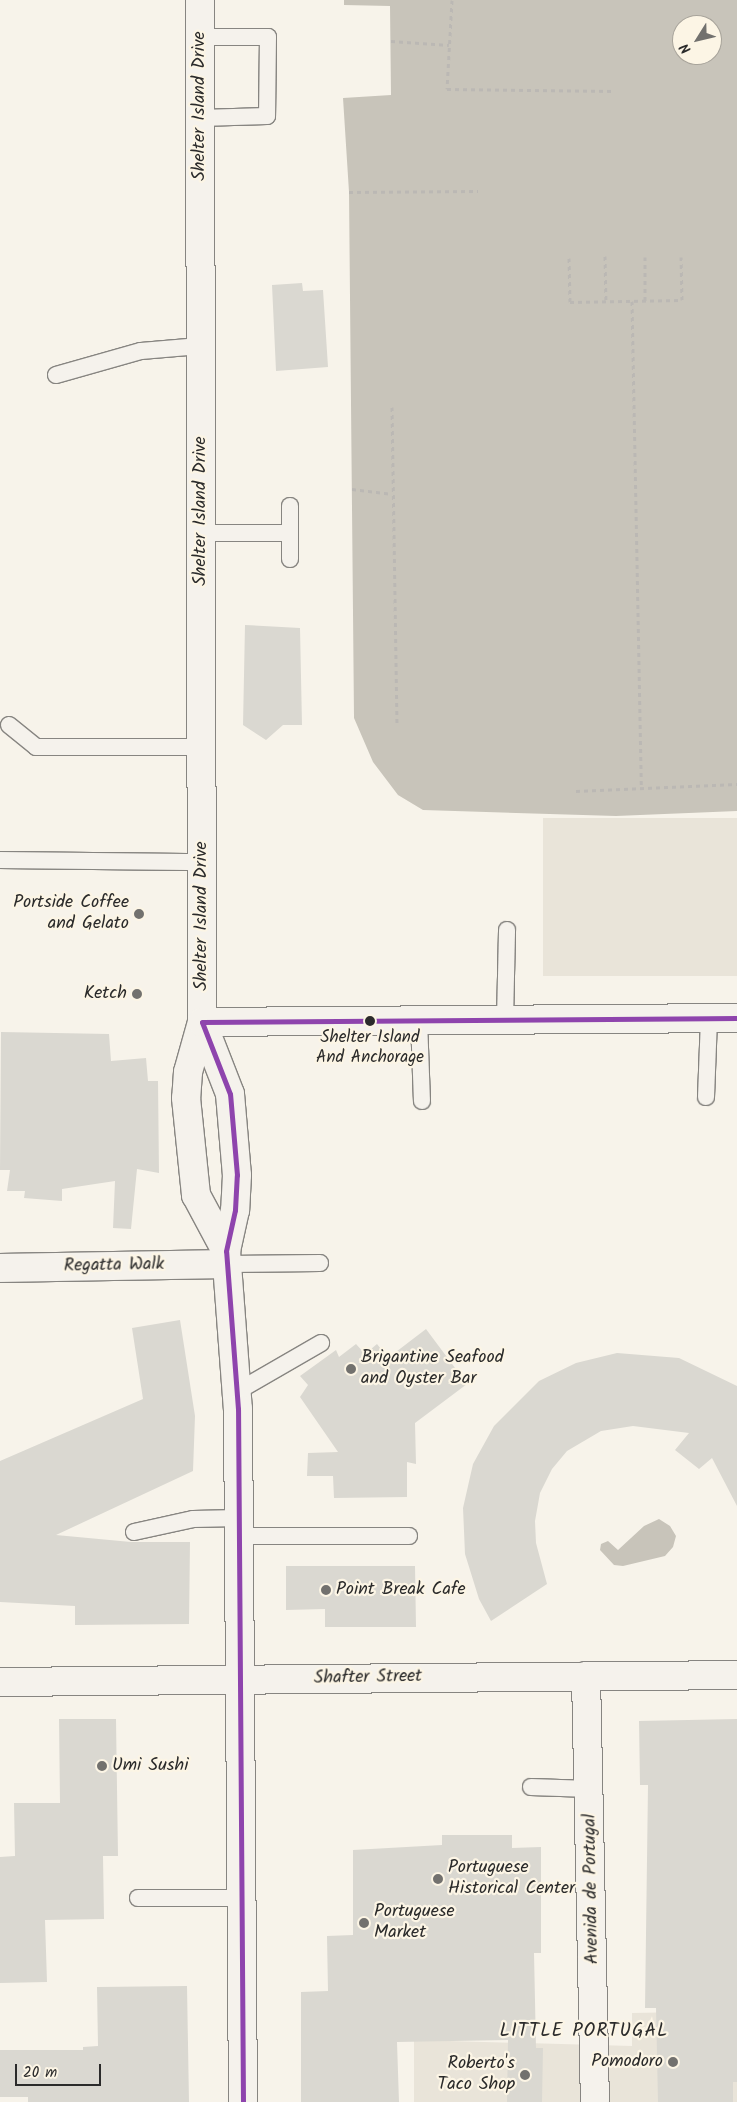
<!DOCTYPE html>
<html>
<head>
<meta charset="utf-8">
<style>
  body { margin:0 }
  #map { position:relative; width:737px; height:2102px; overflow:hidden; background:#f7f3ea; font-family:Kalam,sans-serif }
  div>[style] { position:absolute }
  .built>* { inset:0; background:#e9e4d9; transform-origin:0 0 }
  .water>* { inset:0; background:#c8c4ba }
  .building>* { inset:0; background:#dad8d1 }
  .path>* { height:3px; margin-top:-1.5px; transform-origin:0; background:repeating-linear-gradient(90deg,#bbb8b4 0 4px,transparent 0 8px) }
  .roads { filter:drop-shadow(1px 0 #878581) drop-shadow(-1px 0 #878581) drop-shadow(0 1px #878581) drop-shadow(0 -1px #878581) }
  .lane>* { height:16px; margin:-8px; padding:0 8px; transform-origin:8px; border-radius:8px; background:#f5f2ec }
  .street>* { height:28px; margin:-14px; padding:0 14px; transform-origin:14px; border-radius:14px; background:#f5f2ec }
  .secondary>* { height:28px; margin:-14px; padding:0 14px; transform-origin:14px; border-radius:14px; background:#f5f2ec }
  .bus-1>* { height:5px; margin:-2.5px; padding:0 2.5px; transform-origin:2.5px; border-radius:2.5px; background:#8e44ad }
  .dots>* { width:14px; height:14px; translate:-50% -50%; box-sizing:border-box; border:2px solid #fcf5e5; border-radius:50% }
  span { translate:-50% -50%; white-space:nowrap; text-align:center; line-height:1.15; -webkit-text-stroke:4.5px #fcf5e5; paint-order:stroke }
  .bus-label { font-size:17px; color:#2b2b2b }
  .street-label { font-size:18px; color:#2b2b2b }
  .poi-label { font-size:18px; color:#2b2b2b }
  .right { translate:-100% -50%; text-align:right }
  .left { translate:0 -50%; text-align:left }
  .neighbourhood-label { font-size:19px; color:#2b2b2b; letter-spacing:1px }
  .north { position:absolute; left:672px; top:15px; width:50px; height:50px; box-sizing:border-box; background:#fcf5e5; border:1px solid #a8a49b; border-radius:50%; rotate:234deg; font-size:14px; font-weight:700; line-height:20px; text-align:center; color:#2b2b2b }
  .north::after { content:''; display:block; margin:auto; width:18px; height:22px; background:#72716e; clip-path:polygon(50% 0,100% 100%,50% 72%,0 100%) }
  .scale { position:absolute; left:15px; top:2064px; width:86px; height:22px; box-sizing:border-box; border:2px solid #2b2b2b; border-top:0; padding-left:6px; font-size:15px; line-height:18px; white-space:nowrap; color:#2b2b2b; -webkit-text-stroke:4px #fcf5e5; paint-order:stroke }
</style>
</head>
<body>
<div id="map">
  <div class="built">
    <i style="left:543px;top:818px;width:194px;height:158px"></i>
    <i style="clip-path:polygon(737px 2011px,737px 2102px,414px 2102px,414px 2040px,632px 2046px,632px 2013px)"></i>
  </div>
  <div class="water">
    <i style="clip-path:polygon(evenodd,344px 0,737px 0,737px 811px,616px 816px,423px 810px,398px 795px,373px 762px,354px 718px,349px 192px,343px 98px,391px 95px,390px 6px,344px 5px,344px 0,682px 25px,712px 25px,712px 55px,682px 55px,682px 25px)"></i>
    <i style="clip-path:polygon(659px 1519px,670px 1526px,676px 1536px,673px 1547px,665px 1556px,623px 1566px,614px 1565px,600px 1550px,601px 1544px,608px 1541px,618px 1550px,644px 1526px)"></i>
  </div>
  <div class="building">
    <i style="clip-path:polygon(302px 283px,303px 291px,323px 290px,328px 367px,276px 371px,272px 285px)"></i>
    <i style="clip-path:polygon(245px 625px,300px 628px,302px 725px,283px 725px,266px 740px,243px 725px)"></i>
    <i style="clip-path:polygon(1px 1032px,109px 1034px,111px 1061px,146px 1058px,148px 1081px,158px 1081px,159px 1173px,137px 1169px,131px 1229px,113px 1228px,115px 1181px,62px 1189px,62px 1201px,24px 1198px,25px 1191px,7px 1191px,10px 1170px,0 1170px)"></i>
    <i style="clip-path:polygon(180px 1320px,195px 1416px,193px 1471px,56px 1535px,131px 1542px,190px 1542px,189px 1624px,75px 1625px,75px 1606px,0 1602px,0 1461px,143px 1399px,132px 1328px)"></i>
    <i style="clip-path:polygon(426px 1329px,467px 1384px,415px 1423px,416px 1464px,407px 1462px,407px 1497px,334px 1498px,333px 1476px,307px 1476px,308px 1453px,338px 1452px,300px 1397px,308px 1385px,300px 1376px,336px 1350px,339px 1357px,356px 1344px,365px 1354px,377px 1344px,388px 1358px)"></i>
    <i style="clip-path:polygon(617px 1353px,679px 1358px,737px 1386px,737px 1506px,712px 1458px,699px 1469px,675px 1450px,689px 1433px,633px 1426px,601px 1431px,567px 1451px,552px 1469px,540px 1493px,535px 1521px,536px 1543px,547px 1584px,491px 1621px,479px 1599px,465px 1554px,463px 1508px,473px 1464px,494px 1426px,539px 1381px,576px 1363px)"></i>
    <i style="clip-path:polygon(286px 1566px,415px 1566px,416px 1627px,325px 1627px,325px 1609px,286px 1610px)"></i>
    <i style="clip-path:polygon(59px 1719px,116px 1719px,118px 1856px,103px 1856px,104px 1919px,45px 1920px,47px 1982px,0 1983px,0 1857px,15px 1856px,14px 1803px,60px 1803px)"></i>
    <i style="clip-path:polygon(737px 1719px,737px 2082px,733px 2082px,733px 2102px,658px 2102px,656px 2008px,645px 2008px,648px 1785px,640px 1785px,639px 1721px)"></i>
    <i style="clip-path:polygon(442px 1835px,512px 1835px,512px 1848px,541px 1847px,541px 1953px,534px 1953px,536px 2048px,543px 2048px,542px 2102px,507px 2102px,508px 2040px,397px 2042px,399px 2102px,301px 2102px,301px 1992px,328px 1991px,327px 1936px,353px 1935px,353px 1850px,442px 1845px)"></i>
    <i style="clip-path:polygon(187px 1986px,189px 2102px,28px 2102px,28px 2097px,0 2097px,0 2050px,83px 2050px,83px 2047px,98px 2046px,97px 1987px)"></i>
  </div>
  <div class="path">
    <i style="left:452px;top:0;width:89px;rotate:93.2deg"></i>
    <i style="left:447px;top:89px;width:168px;rotate:0.7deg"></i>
    <i style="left:391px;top:41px;width:58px;rotate:3.9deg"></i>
    <i style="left:349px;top:192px;width:129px;rotate:-0.4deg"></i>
    <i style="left:605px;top:256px;width:46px;rotate:88.8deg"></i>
    <i style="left:645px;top:257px;width:44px;rotate:90deg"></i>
    <i style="left:569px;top:258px;width:44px;rotate:88.7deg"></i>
    <i style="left:570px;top:302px;width:112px;rotate:-1deg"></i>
    <i style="left:682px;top:300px;width:43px;rotate:-91.3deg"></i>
    <i style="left:632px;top:301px;width:487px;rotate:88.9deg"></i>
    <i style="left:392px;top:407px;width:318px;rotate:89.1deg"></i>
    <i style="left:352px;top:489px;width:39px;rotate:7deg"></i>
    <i style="left:576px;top:791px;width:161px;rotate:-2.5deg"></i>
  </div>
  <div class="roads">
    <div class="lane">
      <i style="left:200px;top:37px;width:68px"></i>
      <i style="left:268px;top:37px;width:79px;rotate:90.7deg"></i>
      <i style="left:267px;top:116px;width:67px;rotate:178.3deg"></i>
      <i style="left:56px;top:375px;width:88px;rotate:-15.8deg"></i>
      <i style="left:141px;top:351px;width:59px;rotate:-4.8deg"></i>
      <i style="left:200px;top:533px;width:90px"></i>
      <i style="left:290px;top:559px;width:53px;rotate:-90deg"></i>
      <i style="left:9px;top:725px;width:35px;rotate:39deg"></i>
      <i style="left:36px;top:747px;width:166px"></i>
      <i style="left:0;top:860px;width:202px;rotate:0.6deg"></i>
      <i style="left:419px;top:1020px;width:81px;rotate:87.9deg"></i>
      <i style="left:505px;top:1020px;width:90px;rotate:-88.7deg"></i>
      <i style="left:706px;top:1097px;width:78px;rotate:-87.8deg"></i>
      <i style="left:228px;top:1264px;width:92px;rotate:-0.6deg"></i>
      <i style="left:238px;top:1391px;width:96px;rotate:-30deg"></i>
      <i style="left:134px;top:1532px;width:60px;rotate:-12.4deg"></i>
      <i style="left:193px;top:1519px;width:46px;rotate:-1.2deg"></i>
      <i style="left:240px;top:1536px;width:169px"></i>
      <i style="left:531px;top:1787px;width:59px;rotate:1.9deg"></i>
      <i style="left:138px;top:1898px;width:104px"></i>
    </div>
    <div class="street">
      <i style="left:0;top:1268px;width:228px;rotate:-1deg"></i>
      <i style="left:586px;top:1676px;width:426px;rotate:88.8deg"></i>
      <i style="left:0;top:1682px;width:737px;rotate:-0.54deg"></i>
    </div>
    <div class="secondary">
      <i style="left:200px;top:0;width:1022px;rotate:89.89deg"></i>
      <i style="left:202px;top:1022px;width:52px;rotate:105.6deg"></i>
      <i style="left:188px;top:1072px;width:26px;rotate:94deg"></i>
      <i style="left:186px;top:1098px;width:98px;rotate:84.1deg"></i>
      <i style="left:196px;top:1195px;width:64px;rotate:61.8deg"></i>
      <i style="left:202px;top:1022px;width:77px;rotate:68.7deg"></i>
      <i style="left:230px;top:1094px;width:81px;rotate:85.1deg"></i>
      <i style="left:237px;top:1175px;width:35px;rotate:93deg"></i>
      <i style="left:235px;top:1210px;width:42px;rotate:102.4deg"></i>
      <i style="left:226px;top:1251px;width:158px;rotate:85.7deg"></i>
      <i style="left:238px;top:1409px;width:693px;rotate:89.59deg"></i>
      <i style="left:202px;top:1022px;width:535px;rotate:-0.43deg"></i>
    </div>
  </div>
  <div class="bus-1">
    <i style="left:243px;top:2102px;width:693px;rotate:-90.41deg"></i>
    <i style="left:238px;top:1409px;width:158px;rotate:-94.3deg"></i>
    <i style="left:226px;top:1251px;width:42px;rotate:-77.6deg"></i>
    <i style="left:235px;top:1210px;width:35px;rotate:-87deg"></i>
    <i style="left:237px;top:1175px;width:81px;rotate:-94.9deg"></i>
    <i style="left:230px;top:1094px;width:77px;rotate:-111.3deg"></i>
    <i style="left:202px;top:1022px;width:535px;rotate:-0.43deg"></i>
  </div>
  <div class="dots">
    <i style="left:139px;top:914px;background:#72716e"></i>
    <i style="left:137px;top:994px;background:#72716e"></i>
    <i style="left:370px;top:1021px;background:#2b2b2b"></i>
    <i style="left:351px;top:1369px;background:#72716e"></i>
    <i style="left:326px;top:1590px;background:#72716e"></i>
    <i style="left:102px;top:1766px;background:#72716e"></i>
    <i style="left:438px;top:1879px;background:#72716e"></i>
    <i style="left:364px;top:1923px;background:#72716e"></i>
    <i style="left:673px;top:2062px;background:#72716e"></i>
    <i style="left:525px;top:2075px;background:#72716e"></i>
  </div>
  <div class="bus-label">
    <span style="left:370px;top:1048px">Shelter Island<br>And Anchorage</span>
  </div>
  <div class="street-label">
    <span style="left:200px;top:106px;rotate:-90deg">Shelter Island Drive</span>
    <span style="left:201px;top:511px;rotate:-90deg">Shelter Island Drive</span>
    <span style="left:202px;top:916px;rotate:-90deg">Shelter Island Drive</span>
    <span style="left:114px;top:1266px;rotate:-1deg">Regatta Walk</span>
    <span style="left:368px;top:1678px;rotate:-1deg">Shafter Street</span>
    <span style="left:592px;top:1889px;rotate:-91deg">Avenida de Portugal</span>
  </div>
  <div class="poi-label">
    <span class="right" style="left:129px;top:914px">Portside Coffee<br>and Gelato</span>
    <span class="right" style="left:127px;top:994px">Ketch</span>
    <span class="left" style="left:361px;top:1369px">Brigantine Seafood<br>and Oyster Bar</span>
    <span class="left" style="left:336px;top:1590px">Point Break Cafe</span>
    <span class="left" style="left:112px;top:1766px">Umi Sushi</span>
    <span class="left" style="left:448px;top:1879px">Portuguese<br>Historical Center</span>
    <span class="left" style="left:374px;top:1923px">Portuguese<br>Market</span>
    <span class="right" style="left:663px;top:2062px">Pomodoro</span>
    <span class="right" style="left:515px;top:2075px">Roberto's<br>Taco Shop</span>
  </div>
  <div class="neighbourhood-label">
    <span style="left:584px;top:2032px">LITTLE PORTUGAL</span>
  </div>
  <div class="north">N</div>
  <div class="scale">20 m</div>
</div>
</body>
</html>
